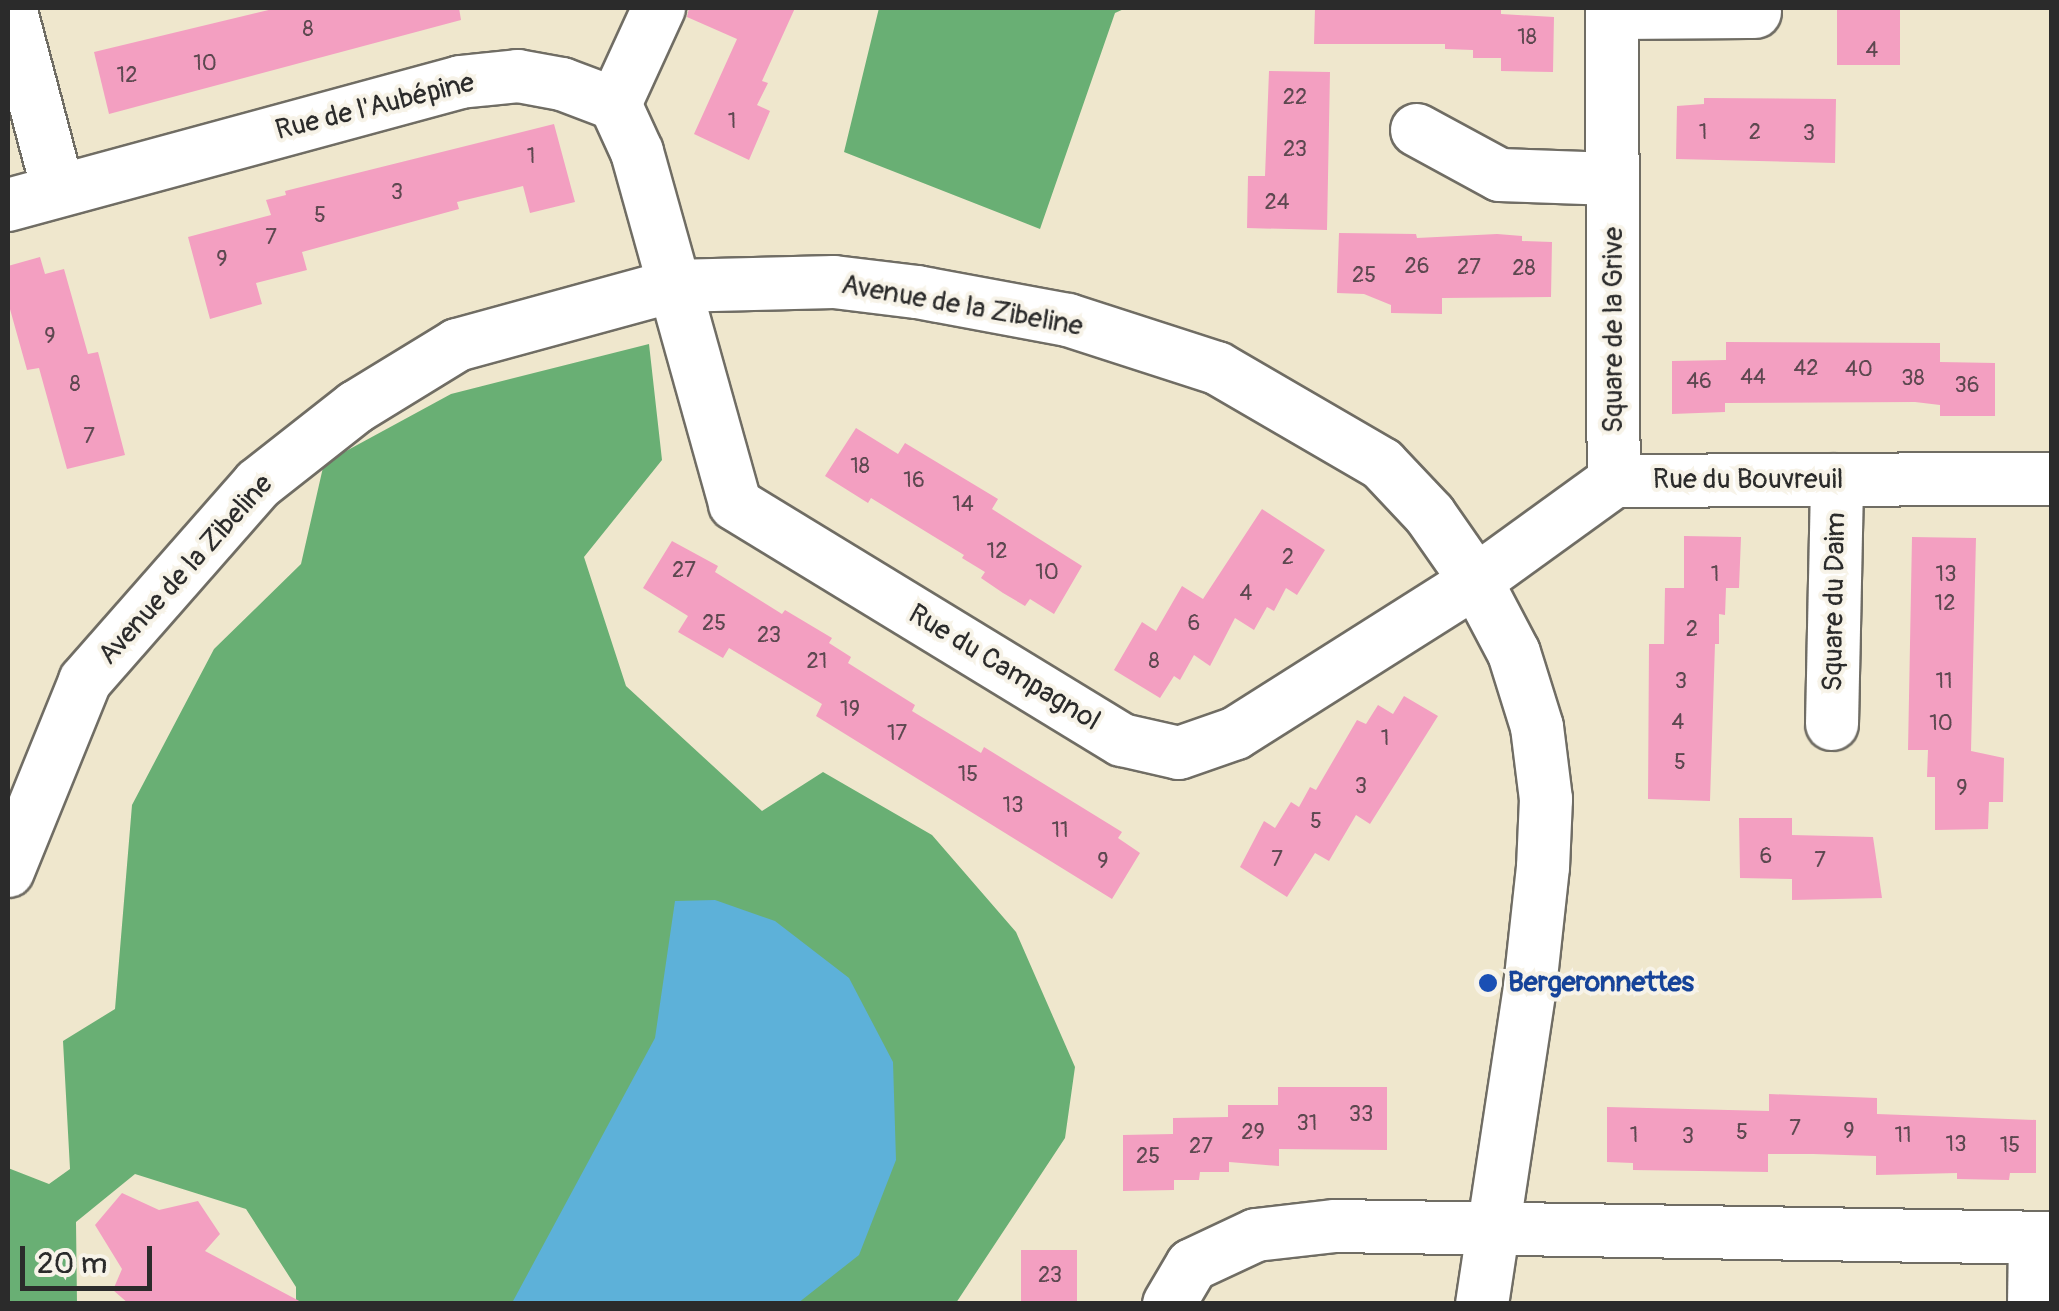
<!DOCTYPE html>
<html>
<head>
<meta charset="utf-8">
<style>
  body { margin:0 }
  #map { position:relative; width:2059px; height:1311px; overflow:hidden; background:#efe7cd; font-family:Pangolin,sans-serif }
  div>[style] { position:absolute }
  .forest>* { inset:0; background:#69af74 }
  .water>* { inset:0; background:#5db1d9 }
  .building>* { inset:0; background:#f39fc1; transform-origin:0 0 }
  .roads { filter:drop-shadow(2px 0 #706d64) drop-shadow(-2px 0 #706d64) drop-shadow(0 2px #706d64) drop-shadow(0 -2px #706d64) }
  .minor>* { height:52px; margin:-26px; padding:0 26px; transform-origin:26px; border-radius:26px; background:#fff }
  .dots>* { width:28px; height:28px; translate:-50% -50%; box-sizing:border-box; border:5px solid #f7f3e8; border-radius:50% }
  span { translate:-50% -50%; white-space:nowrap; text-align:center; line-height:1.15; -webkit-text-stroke:8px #f7f3e8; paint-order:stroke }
  .number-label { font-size:22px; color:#5d4850 }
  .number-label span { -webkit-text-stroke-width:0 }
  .street-label { font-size:28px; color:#2b2b2b }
  .transit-label { font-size:28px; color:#164399; font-weight:700 }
  .left { translate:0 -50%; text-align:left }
  .frame { position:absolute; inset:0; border:10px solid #2b2b2b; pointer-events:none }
  .scale { position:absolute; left:20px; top:1246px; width:132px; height:45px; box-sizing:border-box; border:5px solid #2b2b2b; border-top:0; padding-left:12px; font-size:30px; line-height:35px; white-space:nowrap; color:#2b2b2b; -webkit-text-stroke:8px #f7f3e8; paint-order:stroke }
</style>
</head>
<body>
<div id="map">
  <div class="forest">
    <i style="clip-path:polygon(879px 8px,1126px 8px,1115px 13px,1040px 229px,844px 152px)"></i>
    <i style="clip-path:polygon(649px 344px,662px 460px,584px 557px,626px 686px,762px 811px,823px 772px,932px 835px,1016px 932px,1075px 1067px,1065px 1138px,956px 1303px,296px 1303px,296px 1287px,246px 1209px,135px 1174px,76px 1222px,77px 1303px,8px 1303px,8px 1168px,49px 1184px,70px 1169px,63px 1041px,115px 1009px,132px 805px,214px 649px,301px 564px,324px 463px,451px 394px)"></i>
  </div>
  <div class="water">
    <i style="clip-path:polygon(715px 900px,775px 921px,849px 978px,893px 1062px,896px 1160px,859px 1255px,798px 1303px,512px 1303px,655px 1038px,675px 901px)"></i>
  </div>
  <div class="building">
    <i style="clip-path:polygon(277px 8px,459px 8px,461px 20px,109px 114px,94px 52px)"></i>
    <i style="clip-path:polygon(689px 8px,795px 8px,762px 81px,768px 83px,757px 105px,770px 111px,749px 160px,694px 134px,737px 39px,687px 17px)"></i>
    <i style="clip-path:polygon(1315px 8px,1501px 8px,1501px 14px,1554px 17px,1553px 72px,1501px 71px,1501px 58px,1473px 58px,1473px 50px,1445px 49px,1445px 44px,1314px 44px)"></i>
    <i style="left:1837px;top:8px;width:63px;height:57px"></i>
    <i style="clip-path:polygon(1269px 71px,1330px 72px,1327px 230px,1247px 228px,1248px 176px,1265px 176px)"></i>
    <i style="clip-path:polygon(1704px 98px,1836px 99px,1835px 163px,1676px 159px,1677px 106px,1704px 104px)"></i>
    <i style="clip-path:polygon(554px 124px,575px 202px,530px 213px,523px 186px,457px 202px,459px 209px,302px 252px,307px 270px,256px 283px,262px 304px,210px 319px,188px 237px,271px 215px,266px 200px,286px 195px,285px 191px)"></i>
    <i style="clip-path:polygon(1339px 233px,1416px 234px,1417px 238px,1497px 234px,1522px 236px,1522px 241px,1552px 242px,1551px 297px,1442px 298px,1442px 314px,1391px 313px,1391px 305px,1364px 294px,1337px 293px)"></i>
    <i style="clip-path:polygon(40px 257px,45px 274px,64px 269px,88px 354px,98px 352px,125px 455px,67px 469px,39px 368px,27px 370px,8px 302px,8px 266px)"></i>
    <i style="clip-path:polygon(1726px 342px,1940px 343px,1940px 362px,1995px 363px,1995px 416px,1940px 416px,1940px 405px,1915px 402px,1725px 403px,1725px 412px,1672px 414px,1672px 361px,1726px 360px)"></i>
    <i style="clip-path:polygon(856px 428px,898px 454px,905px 443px,998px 499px,992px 509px,1082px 566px,1054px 614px,1030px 599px,1025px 606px,1003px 593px,981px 578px,985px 572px,962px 558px,964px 555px,871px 498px,868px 503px,825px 476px)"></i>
    <i style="clip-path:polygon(1262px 509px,1325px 550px,1297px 595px,1286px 588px,1274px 611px,1267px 607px,1254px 630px,1235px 618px,1210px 666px,1194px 655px,1180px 680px,1174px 676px,1160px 698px,1114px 670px,1142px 622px,1156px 631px,1182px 586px,1203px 599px)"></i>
    <i style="clip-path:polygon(1684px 536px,1741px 537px,1739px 588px,1726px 588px,1725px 615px,1719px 614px,1719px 644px,1715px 644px,1710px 801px,1648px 799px,1649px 644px,1664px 644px,1665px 588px,1684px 588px)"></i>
    <i style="clip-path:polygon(1912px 537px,1976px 538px,1971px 751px,2004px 758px,2003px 802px,1989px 802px,1988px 829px,1935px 830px,1935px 777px,1927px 777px,1928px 750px,1908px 750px)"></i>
    <i style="clip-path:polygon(672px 541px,718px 566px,715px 572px,782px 614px,785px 610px,832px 638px,829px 643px,851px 657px,848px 663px,915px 705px,912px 711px,981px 753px,984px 747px,1122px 832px,1118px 838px,1140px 853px,1112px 899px,816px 716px,822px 704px,729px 648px,723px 658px,678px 632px,688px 616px,643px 588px)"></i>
    <i style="clip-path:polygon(1404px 696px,1438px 716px,1370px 824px,1356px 815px,1329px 861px,1315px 853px,1287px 897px,1240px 867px,1264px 821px,1275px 828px,1291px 802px,1299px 807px,1310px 787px,1316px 790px,1357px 720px,1366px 724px,1378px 705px,1393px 714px)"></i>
    <i style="clip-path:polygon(1739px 818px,1792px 818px,1792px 835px,1873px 837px,1882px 898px,1792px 900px,1792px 879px,1740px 878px)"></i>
    <i style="clip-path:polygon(1278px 1087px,1387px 1087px,1387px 1150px,1279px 1149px,1279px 1166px,1229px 1162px,1229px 1172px,1200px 1172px,1199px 1180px,1174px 1180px,1174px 1190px,1123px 1191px,1123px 1135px,1173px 1134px,1173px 1118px,1228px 1117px,1228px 1105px,1278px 1105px)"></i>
    <i style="clip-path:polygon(1769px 1094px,1877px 1098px,1877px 1114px,2036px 1120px,2036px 1173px,2010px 1173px,2009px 1180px,1957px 1179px,1957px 1173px,1876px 1175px,1876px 1156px,1813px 1154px,1768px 1154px,1768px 1172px,1633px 1170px,1633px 1163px,1607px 1162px,1607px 1107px,1769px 1111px)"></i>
    <i style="clip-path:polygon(122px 1193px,159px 1210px,198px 1201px,220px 1234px,205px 1251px,305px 1304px,129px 1304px,113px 1290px,122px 1269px,95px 1225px)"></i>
    <i style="left:1021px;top:1250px;width:56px;height:54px"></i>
  </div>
  <div class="roads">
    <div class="minor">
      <i style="left:10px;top:8px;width:188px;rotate:75.2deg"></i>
      <i style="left:1612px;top:8px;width:473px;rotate:89.8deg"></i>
      <i style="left:1612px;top:13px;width:143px;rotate:-0.4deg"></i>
      <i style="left:615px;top:104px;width:106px;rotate:-65.4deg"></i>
      <i style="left:1417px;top:130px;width:94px;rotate:28.5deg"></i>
      <i style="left:1500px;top:175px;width:113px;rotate:2deg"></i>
      <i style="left:8px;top:205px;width:468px;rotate:-15.2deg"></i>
      <i style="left:460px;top:82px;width:58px;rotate:-5.9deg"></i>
      <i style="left:518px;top:76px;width:45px;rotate:10.3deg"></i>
      <i style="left:562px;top:84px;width:57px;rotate:20.7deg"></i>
      <i style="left:615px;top:104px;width:53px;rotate:65.4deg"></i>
      <i style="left:637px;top:152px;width:365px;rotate:74.4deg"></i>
      <i style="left:735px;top:504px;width:453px;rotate:31.4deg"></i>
      <i style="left:1122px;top:740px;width:58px;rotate:12.8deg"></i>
      <i style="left:1179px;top:753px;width:60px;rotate:-19.3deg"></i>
      <i style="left:1236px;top:733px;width:284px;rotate:-32.3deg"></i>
      <i style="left:1476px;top:581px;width:170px;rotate:-35.9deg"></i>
      <i style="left:1614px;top:481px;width:438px;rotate:-0.3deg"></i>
      <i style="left:1832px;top:724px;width:244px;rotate:-88.8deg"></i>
      <i style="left:8px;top:871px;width:205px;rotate:-67.9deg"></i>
      <i style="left:85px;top:681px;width:262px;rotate:-48.7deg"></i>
      <i style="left:258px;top:484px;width:125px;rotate:-38.2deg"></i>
      <i style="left:356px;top:407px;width:119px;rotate:-31.5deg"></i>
      <i style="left:457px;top:345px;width:224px;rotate:-15.3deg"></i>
      <i style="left:673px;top:286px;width:161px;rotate:-1.4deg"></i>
      <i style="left:834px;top:282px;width:84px;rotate:6.9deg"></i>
      <i style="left:917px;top:292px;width:154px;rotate:10.5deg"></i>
      <i style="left:1068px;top:320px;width:157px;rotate:17.9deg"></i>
      <i style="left:1217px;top:368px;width:191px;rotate:30.2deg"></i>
      <i style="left:1382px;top:464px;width:70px;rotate:46.7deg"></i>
      <i style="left:1430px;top:515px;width:80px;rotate:55.1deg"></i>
      <i style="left:1476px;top:581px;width:81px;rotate:62.2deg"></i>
      <i style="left:1514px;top:653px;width:77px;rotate:72.7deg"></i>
      <i style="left:1537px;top:727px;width:73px;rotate:82.9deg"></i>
      <i style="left:1546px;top:799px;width:68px;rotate:92.5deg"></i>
      <i style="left:1543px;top:867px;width:121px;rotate:96.2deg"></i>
      <i style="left:1530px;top:987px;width:321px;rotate:98.6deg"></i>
      <i style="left:1169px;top:1304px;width:45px;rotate:-59.5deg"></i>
      <i style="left:1192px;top:1265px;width:71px;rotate:-25.1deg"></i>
      <i style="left:1256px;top:1235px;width:80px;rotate:-6.5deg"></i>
      <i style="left:1335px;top:1226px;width:717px;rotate:0.96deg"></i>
      <i style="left:2034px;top:1304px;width:64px;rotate:-89.1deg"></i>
    </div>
  </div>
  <div class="dots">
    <i style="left:1488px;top:983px;background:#1a4fb4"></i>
  </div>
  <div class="number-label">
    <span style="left:308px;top:30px">8</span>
    <span style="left:1527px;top:38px">18</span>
    <span style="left:1872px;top:51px">4</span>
    <span style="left:205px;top:64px">10</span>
    <span style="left:127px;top:76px">12</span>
    <span style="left:1295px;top:98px">22</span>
    <span style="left:732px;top:122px">1</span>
    <span style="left:1703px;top:133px">1</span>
    <span style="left:1755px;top:133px">2</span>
    <span style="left:1809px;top:134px">3</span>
    <span style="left:1295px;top:150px">23</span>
    <span style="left:531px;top:157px">1</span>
    <span style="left:397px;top:193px">3</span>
    <span style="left:1277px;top:203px">24</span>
    <span style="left:320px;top:216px">5</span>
    <span style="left:271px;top:238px">7</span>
    <span style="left:222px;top:260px">9</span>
    <span style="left:1417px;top:267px">26</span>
    <span style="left:1469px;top:268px">27</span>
    <span style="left:1524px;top:269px">28</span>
    <span style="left:1364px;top:276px">25</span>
    <span style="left:50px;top:337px">9</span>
    <span style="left:1806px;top:369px">42</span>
    <span style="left:1859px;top:370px">40</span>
    <span style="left:1753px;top:378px">44</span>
    <span style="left:1913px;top:379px">38</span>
    <span style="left:1699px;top:382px">46</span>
    <span style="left:75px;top:385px">8</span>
    <span style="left:1967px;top:386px">36</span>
    <span style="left:89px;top:437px">7</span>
    <span style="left:860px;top:467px">18</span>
    <span style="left:914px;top:481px">16</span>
    <span style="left:963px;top:505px">14</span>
    <span style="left:997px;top:552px">12</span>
    <span style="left:1288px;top:558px">2</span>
    <span style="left:684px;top:571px">27</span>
    <span style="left:1047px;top:573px">10</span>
    <span style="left:1715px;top:575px">1</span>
    <span style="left:1946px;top:575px">13</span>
    <span style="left:1246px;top:594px">4</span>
    <span style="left:1945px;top:604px">12</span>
    <span style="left:714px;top:624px">25</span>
    <span style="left:1194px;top:624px">6</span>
    <span style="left:1692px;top:630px">2</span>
    <span style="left:769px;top:636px">23</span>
    <span style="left:817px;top:662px">21</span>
    <span style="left:1154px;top:662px">8</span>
    <span style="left:1681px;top:682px">3</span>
    <span style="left:1944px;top:682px">11</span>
    <span style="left:850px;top:710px">19</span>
    <span style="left:1678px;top:723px">4</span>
    <span style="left:1941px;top:724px">10</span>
    <span style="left:897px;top:734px">17</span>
    <span style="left:1385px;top:739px">1</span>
    <span style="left:1680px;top:763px">5</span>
    <span style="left:968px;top:775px">15</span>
    <span style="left:1361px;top:787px">3</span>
    <span style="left:1962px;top:789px">9</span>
    <span style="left:1013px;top:806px">13</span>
    <span style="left:1316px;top:822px">5</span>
    <span style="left:1060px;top:831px">11</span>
    <span style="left:1766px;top:857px">6</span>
    <span style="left:1277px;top:860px">7</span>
    <span style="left:1820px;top:861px">7</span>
    <span style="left:1103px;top:862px">9</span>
    <span style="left:1361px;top:1115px">33</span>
    <span style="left:1307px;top:1124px">31</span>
    <span style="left:1795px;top:1129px">7</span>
    <span style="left:1849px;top:1132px">9</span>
    <span style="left:1253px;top:1133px">29</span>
    <span style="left:1742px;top:1133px">5</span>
    <span style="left:1634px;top:1136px">1</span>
    <span style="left:1903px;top:1136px">11</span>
    <span style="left:1688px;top:1137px">3</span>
    <span style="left:1956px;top:1145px">13</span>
    <span style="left:2010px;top:1146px">15</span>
    <span style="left:1201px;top:1147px">27</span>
    <span style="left:1148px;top:1157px">25</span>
    <span style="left:1050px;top:1276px">23</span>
  </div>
  <div class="street-label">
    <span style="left:375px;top:107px;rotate:-14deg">Rue de l'Aubépine</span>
    <span style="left:962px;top:306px;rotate:10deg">Avenue de la Zibeline</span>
    <span style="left:1614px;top:330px;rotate:-90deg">Square de la Grive</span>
    <span style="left:1748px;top:480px">Rue du Bouvreuil</span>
    <span style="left:186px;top:570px;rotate:-48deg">Avenue de la Zibeline</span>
    <span style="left:1835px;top:602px;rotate:-89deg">Square du Daim</span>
    <span style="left:1004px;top:668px;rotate:31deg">Rue du Campagnol</span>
  </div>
  <div class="transit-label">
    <span class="left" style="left:1508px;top:983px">Bergeronnettes</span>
  </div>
  <div class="frame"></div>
  <div class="scale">20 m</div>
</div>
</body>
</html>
